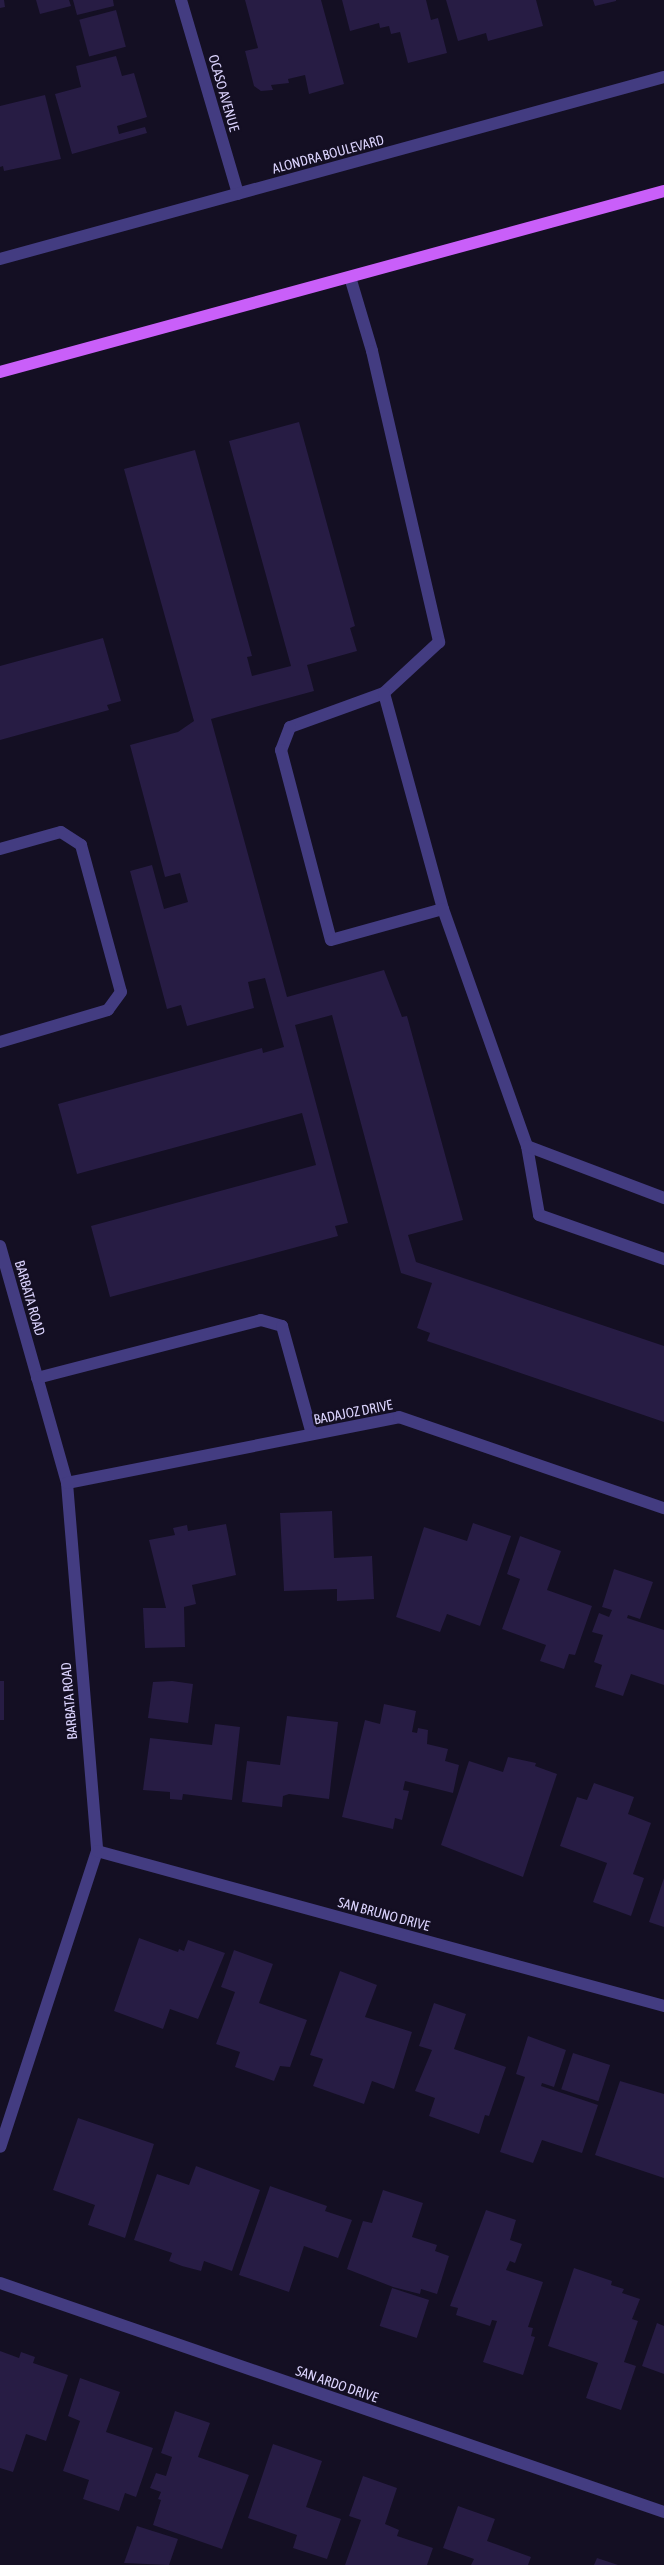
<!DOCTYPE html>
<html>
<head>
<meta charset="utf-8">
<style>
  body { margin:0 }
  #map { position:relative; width:664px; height:2565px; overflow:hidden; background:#140f23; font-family:"Asap Condensed",sans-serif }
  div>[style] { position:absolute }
  .building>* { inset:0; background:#271c44; transform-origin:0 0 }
  .minor>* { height:12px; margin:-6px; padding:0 6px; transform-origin:6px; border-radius:6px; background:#433c81 }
  .major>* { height:12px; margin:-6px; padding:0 6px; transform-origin:6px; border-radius:6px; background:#c95ff9 }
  span { translate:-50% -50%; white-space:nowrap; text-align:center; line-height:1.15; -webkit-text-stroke:4.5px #140f23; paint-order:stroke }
  .street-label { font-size:14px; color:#dbd3fd }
</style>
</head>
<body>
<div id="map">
  <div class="building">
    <i style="clip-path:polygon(0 0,4px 0,5px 7px,0 8px)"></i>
    <i style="clip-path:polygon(36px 0,69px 0,71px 6px,40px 14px)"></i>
    <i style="clip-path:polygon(73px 0,113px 0,114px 6px,77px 15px)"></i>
    <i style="clip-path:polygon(245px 0,321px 0,344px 84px,309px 94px,305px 75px,288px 79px,289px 83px,271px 85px,273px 90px,261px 91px,254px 86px,245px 51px,258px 48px)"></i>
    <i style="clip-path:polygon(342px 0,426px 0,431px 20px,438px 18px,447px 53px,408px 63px,400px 32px,391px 34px,389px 26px,380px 28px,379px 23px,350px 31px)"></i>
    <i style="clip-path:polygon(446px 0,536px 0,543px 26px,488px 41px,486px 33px,458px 41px)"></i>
    <i style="clip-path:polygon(593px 0,616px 0,616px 1px,595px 6px)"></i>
    <i style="left:116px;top:10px;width:38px;height:38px;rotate:75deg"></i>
    <i style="clip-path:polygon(116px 56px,122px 76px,134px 73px,147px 117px,117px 126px,119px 134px,145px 127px,147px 133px,72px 154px,55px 94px,81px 87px,76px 66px)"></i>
    <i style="clip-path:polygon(45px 95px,61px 159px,4px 171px,3px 166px,0 167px,0 106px)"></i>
    <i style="clip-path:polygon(299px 422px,355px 626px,350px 628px,357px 651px,307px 665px,314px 691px,211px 719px,287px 997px,384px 970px,402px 1017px,407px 1016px,463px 1220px,408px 1235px,416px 1262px,664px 1346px,664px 1422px,427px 1341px,430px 1333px,417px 1328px,432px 1283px,401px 1273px,332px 1015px,295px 1025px,348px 1223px,335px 1226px,338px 1236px,110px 1297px,91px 1226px,316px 1165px,302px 1113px,77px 1174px,58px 1104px,262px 1048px,263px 1053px,284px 1047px,265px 978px,248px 982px,254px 1008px,187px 1026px,181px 1005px,167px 1009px,130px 871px,152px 865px,164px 909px,188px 902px,180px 873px,165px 877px,130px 745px,178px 732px,194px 721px,124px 469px,195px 450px,252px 656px,247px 657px,252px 676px,291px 666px,229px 441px)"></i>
    <i style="clip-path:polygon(103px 638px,121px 701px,107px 705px,109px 710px,0 740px,0 666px)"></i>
    <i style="clip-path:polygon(332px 1511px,334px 1558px,372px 1556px,374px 1599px,337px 1601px,337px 1589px,284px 1591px,280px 1513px)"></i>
    <i style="clip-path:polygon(473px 1523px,511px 1536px,480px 1626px,447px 1614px,440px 1632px,396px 1617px,424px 1527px,467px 1541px)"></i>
    <i style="clip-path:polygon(226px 1524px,236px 1575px,192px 1585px,196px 1604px,184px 1607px,185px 1647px,145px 1648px,143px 1608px,166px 1608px,149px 1540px,175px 1535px,173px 1528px,187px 1525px,188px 1531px)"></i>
    <i style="clip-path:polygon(520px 1536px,561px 1551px,547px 1590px,592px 1606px,575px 1655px,569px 1654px,564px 1669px,540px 1661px,546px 1645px,502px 1629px,520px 1579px,507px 1574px)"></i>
    <i style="clip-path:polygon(614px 1569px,653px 1582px,640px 1619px,628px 1615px,627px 1618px,664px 1630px,664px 1685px,631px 1674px,623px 1696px,595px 1687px,602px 1665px,594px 1662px,603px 1635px,592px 1632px,599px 1613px,609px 1617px,612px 1610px,602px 1607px)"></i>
    <i style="left:0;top:1681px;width:4px;height:39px"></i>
    <i style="clip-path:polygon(172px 1681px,193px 1684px,188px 1723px,148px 1718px,153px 1682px)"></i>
    <i style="clip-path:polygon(384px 1704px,416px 1711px,412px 1732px,417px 1733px,418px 1728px,428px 1730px,427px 1744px,448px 1749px,445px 1761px,459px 1765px,453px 1793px,405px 1781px,403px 1790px,409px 1791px,402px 1820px,395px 1818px,393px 1829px,342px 1817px,365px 1720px,380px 1724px)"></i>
    <i style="clip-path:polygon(287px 1716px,338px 1722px,329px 1799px,289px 1794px,283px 1796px,282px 1807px,242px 1802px,247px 1761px,280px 1765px)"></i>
    <i style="clip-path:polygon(215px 1724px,240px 1727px,232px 1800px,183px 1794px,182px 1800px,170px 1799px,170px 1792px,143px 1790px,150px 1738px,212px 1745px)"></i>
    <i style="clip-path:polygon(508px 1757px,536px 1763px,535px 1766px,557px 1774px,523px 1877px,441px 1845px,469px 1761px,503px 1772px)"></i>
    <i style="clip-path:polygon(594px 1783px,634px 1797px,628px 1814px,651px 1823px,633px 1874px,644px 1878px,631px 1916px,593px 1902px,607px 1863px,560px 1846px,577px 1797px,587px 1800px)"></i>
    <i style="clip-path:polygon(664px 1878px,664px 1927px,649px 1922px)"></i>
    <i style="clip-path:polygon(139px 1938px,178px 1952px,179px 1949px,184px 1951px,188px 1940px,225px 1953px,198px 2019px,170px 2009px,163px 2029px,114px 2011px)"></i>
    <i style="clip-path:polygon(234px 1950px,273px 1964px,259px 2003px,307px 2020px,290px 2067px,280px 2066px,274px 2081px,235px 2067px,240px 2052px,216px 2044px,235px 1992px,221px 1987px)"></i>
    <i style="clip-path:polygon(340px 1971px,377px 1985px,365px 2017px,412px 2032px,394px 2089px,372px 2081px,364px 2104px,313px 2086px,323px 2059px,310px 2055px)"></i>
    <i style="clip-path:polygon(434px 2003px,466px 2014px,454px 2049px,506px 2067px,489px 2116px,485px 2115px,479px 2134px,429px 2116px,435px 2098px,415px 2091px,432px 2050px,419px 2046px)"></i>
    <i style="clip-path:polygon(528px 2036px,566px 2050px,554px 2087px,542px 2083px,541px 2086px,598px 2105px,582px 2153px,542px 2140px,533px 2163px,500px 2152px,525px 2077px,516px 2074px)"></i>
    <i style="left:573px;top:2053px;width:39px;height:38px;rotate:18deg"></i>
    <i style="clip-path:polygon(620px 2081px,664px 2094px,664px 2178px,595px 2155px)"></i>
    <i style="clip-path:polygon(78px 2118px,154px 2144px,125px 2238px,88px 2225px,95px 2205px,53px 2190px)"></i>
    <i style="clip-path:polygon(196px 2166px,260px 2190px,232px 2271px,204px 2261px,201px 2271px,182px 2266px,169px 2261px,172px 2253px,134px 2240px,157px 2174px,189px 2185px)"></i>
    <i style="clip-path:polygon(270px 2186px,327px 2206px,325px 2211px,352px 2220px,338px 2258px,304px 2246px,289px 2292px,239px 2275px)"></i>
    <i style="clip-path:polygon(383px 2190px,423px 2203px,412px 2237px,437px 2245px,435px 2251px,449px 2256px,437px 2294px,421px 2289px,420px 2294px,393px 2287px,347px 2269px,363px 2221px,372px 2223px)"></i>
    <i style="clip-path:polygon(486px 2210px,516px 2220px,510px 2240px,522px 2244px,515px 2263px,510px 2261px,506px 2270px,543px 2282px,528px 2327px,533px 2328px,531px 2336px,535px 2337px,523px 2375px,483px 2362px,497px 2321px,492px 2320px,490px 2326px,456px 2315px,458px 2308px,450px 2306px)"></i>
    <i style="clip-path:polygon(574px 2268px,612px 2281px,611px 2285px,624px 2289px,622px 2293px,640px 2299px,632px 2319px,638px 2321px,624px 2362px,636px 2366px,621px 2410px,586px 2398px,598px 2363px,548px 2346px)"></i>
    <i style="left:392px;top:2288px;width:39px;height:40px;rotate:18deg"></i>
    <i style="clip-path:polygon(657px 2323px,664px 2326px,664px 2374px,642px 2366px)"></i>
    <i style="clip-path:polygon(0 2351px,19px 2358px,21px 2352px,35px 2357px,33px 2363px,68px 2375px,46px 2441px,26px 2434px,13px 2472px,0 2468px)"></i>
    <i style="clip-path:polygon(80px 2378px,120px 2392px,106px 2432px,153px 2448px,136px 2497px,125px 2493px,119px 2511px,83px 2499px,89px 2480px,63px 2471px,80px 2421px,68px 2416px)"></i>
    <i style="clip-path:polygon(175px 2411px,210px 2423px,198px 2457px,249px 2475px,222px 2549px,153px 2525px,161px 2500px,158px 2499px,161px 2492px,150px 2488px,156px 2473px,166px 2476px,172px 2457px,161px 2453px)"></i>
    <i style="clip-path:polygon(273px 2444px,322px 2461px,306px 2507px,341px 2519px,327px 2559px,293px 2548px,297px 2535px,248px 2518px)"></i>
    <i style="clip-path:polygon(363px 2476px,397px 2488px,385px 2524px,399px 2530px,397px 2536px,433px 2548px,427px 2565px,345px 2565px,361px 2520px,349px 2516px)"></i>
    <i style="clip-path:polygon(458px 2506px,495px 2519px,487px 2541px,531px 2557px,528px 2565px,471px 2565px,474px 2559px,443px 2548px)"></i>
    <i style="clip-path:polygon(137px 2526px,178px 2539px,169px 2565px,124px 2563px)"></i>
    <i style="clip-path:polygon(597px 2558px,618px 2565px,594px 2565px)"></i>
  </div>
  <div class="minor">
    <i style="left:181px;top:0;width:202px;rotate:73.6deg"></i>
    <i style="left:0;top:259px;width:688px;rotate:-15.33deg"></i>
    <i style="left:350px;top:277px;width:77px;rotate:73.4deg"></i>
    <i style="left:372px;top:351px;width:299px;rotate:77deg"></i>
    <i style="left:439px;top:642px;width:75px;rotate:137.2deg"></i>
    <i style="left:384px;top:693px;width:100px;rotate:160.1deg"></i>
    <i style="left:290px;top:727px;width:25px;rotate:111deg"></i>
    <i style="left:281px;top:750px;width:196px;rotate:75.3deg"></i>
    <i style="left:331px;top:940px;width:116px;rotate:-15.5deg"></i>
    <i style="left:443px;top:909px;width:224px;rotate:-105.3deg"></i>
    <i style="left:0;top:849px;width:63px;rotate:-15.6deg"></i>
    <i style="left:61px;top:832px;width:24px;rotate:33deg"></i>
    <i style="left:81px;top:845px;width:152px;rotate:74.8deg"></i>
    <i style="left:121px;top:992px;width:22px;rotate:126deg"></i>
    <i style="left:108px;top:1010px;width:113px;rotate:163.5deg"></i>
    <i style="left:443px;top:909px;width:251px;rotate:70.5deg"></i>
    <i style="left:527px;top:1146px;width:70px;rotate:80.1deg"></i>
    <i style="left:539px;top:1215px;width:133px;rotate:19.4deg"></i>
    <i style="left:527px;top:1146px;width:147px;rotate:20.8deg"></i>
    <i style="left:0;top:1246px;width:246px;rotate:74.2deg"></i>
    <i style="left:67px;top:1483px;width:369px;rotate:85.3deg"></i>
    <i style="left:97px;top:1851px;width:311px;rotate:108.1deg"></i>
    <i style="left:37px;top:1378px;width:231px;rotate:-14.5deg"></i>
    <i style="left:261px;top:1320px;width:22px;rotate:16deg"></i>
    <i style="left:282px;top:1326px;width:112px;rotate:74.5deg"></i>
    <i style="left:67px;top:1483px;width:338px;rotate:-11.2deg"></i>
    <i style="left:399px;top:1417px;width:280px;rotate:19deg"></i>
    <i style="left:97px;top:1851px;width:588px;rotate:15.29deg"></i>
    <i style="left:0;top:2283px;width:702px;rotate:19.03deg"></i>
  </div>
  <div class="major">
    <i style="left:0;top:372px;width:688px;rotate:-15.25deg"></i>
  </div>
  <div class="street-label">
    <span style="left:224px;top:93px;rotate:74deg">OCASO AVENUE</span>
    <span style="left:328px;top:154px;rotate:-15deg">ALONDRA BOULEVARD</span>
    <span style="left:30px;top:1298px;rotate:74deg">BARBATA ROAD</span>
    <span style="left:353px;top:1412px;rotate:-11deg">BADAJOZ DRIVE</span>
    <span style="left:69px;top:1701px;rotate:-95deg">BARBATA ROAD</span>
    <span style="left:384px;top:1914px;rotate:15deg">SAN BRUNO DRIVE</span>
    <span style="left:337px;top:2384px;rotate:19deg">SAN ARDO DRIVE</span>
  </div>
</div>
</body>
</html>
